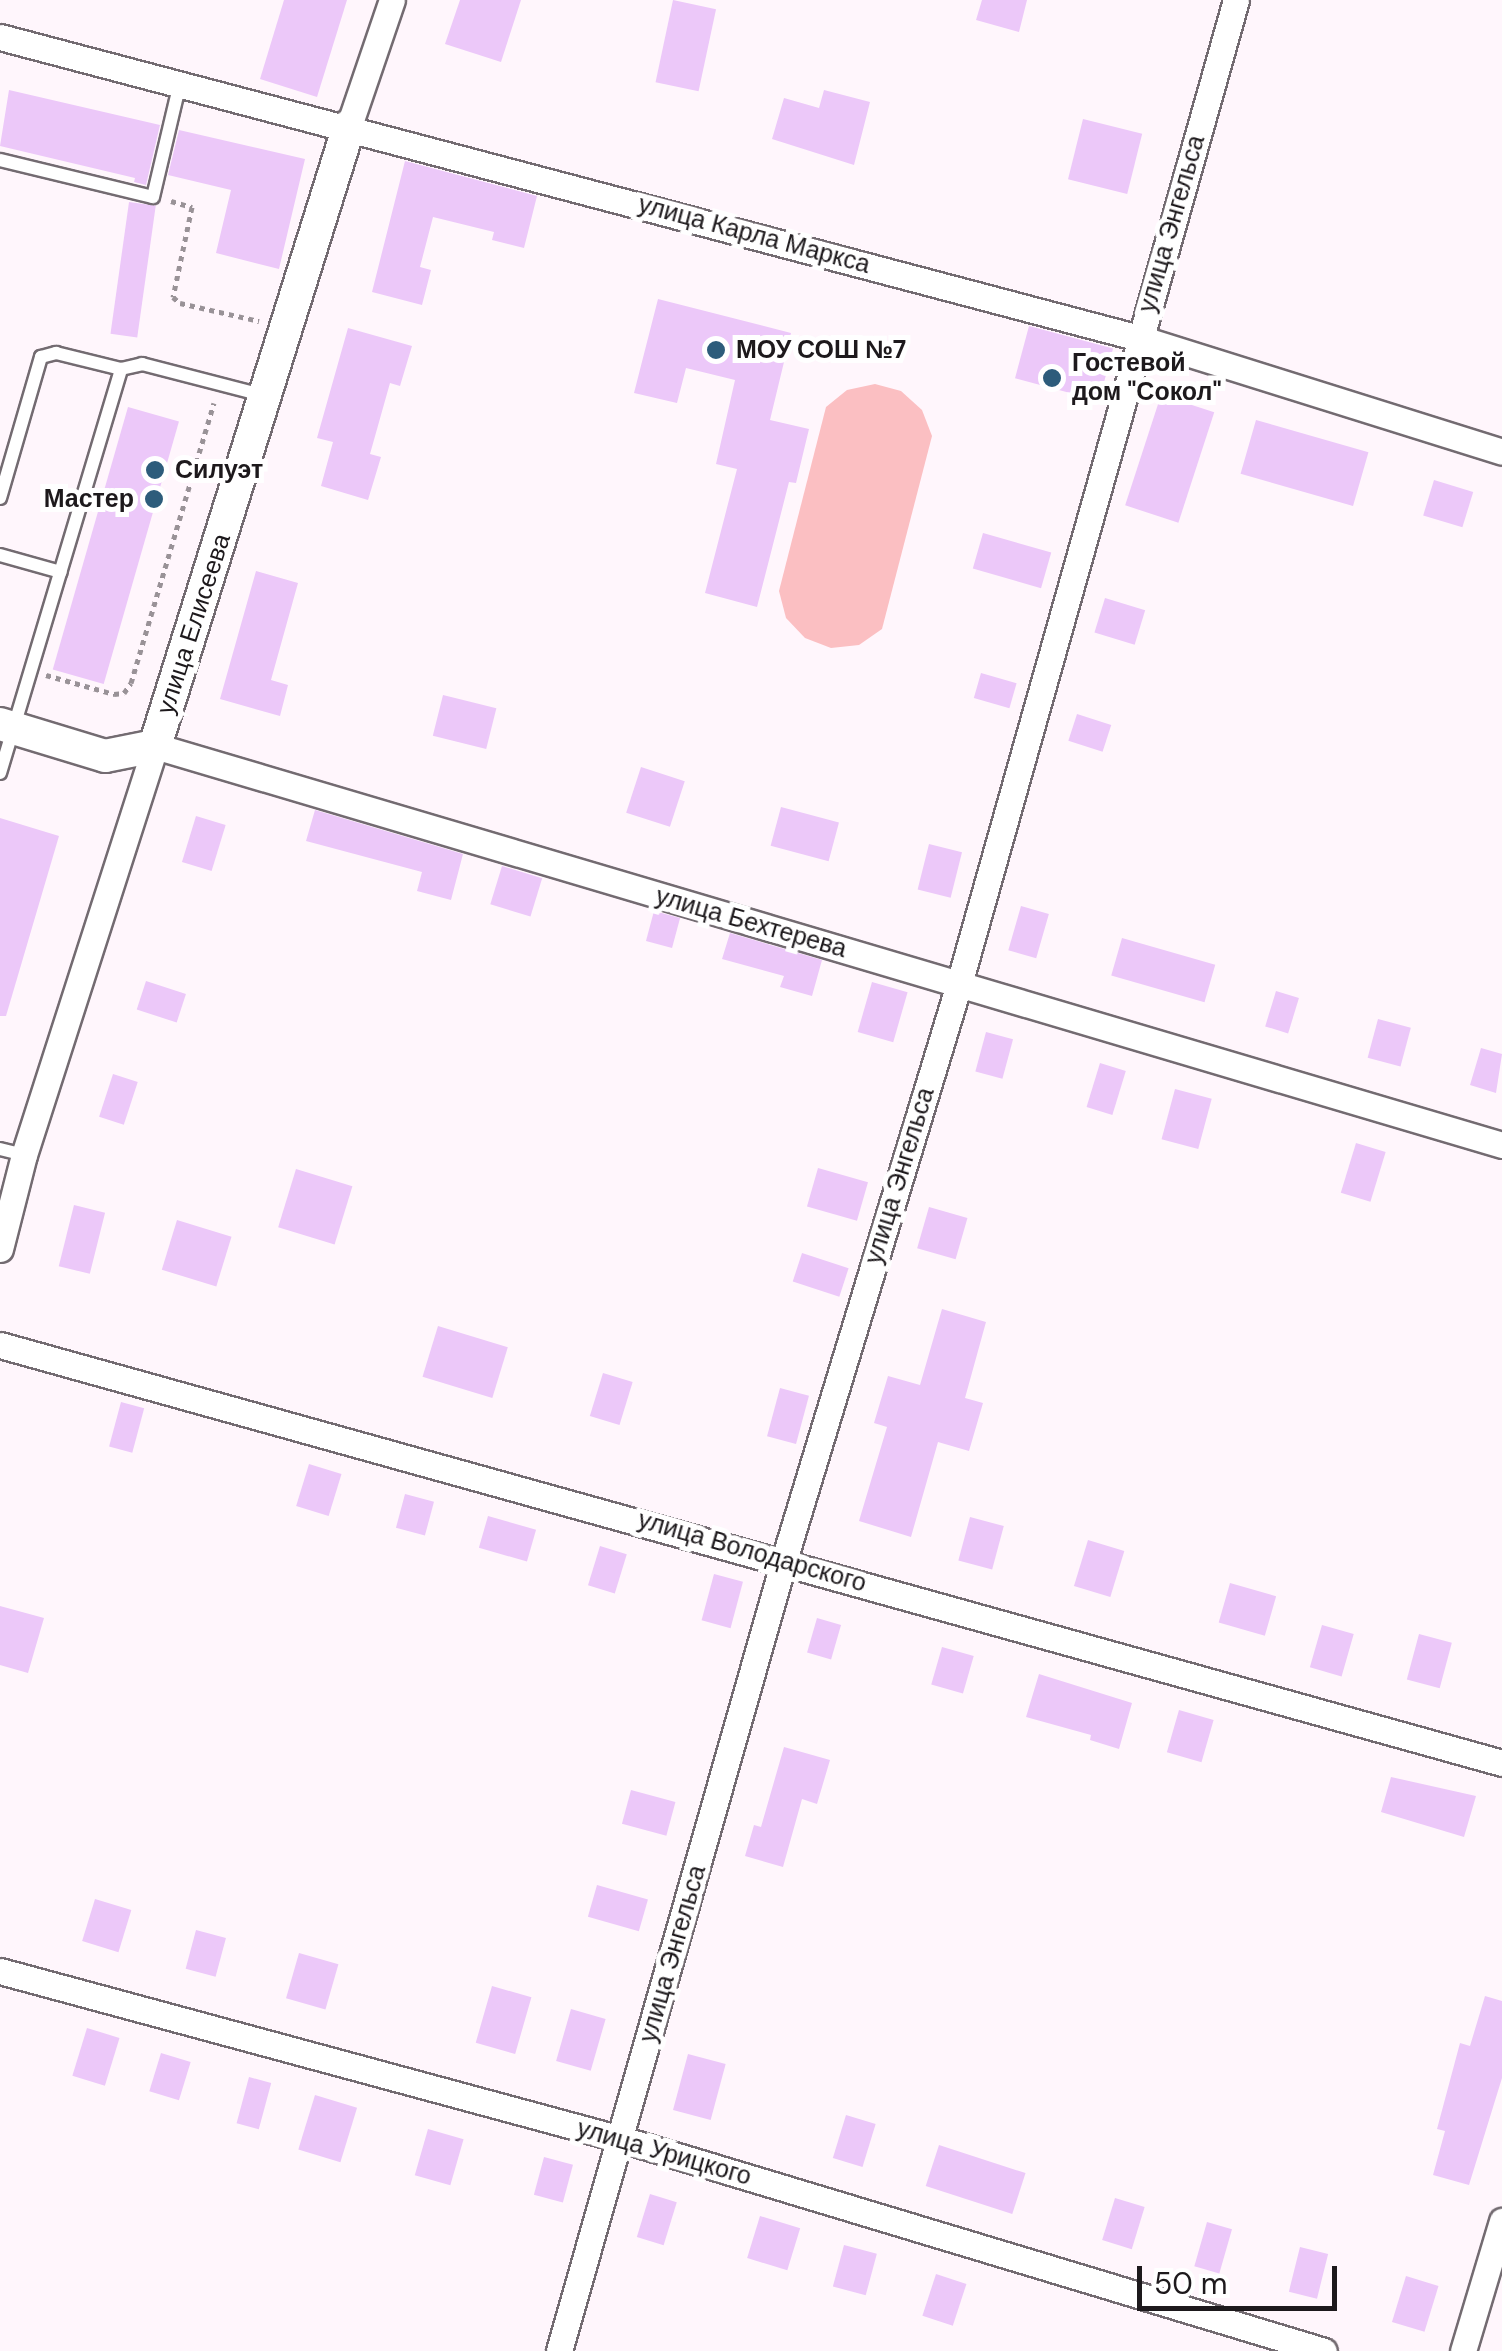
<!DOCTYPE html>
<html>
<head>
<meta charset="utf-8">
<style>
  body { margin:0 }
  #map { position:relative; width:1502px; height:2351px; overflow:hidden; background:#fff6fc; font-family:"DM Sans",sans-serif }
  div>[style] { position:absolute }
  .green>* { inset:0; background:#fbbfc2 }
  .building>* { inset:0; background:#ecc8f9; transform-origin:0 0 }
  .path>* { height:5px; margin-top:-2.5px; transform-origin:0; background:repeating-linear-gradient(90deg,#999297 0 5px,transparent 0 10px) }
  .roads { filter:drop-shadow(2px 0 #736b71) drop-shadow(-2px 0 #736b71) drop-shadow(0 2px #736b71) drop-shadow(0 -2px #736b71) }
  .service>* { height:12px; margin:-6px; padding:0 6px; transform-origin:6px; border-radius:6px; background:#fff }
  .minor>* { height:25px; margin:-12.5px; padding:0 12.5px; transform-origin:12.5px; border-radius:12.5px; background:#fff }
  .tertiary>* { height:32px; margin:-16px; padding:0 16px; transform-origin:16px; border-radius:16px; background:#fff }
  .dots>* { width:28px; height:28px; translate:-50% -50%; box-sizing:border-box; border:5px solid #fff; border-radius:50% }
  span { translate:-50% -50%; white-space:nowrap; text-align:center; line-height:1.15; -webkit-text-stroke:10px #fff; paint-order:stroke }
  .street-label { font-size:25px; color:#1d191c }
  .poi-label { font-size:25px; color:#1d191c; font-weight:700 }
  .left { translate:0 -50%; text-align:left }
  .right { translate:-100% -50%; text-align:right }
  .scale { position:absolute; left:1137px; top:2266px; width:200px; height:45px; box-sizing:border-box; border:5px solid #1d191c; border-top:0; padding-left:12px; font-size:30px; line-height:35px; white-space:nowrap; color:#1d191c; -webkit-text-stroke:8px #fff; paint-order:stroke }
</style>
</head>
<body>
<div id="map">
  <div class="green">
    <i style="clip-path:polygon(875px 384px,901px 391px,922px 410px,932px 436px,882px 629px,859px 645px,831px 648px,805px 638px,786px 618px,779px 591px,826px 407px,847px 390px)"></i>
  </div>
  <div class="building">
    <i style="clip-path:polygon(284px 0,347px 0,317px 97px,260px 79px)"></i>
    <i style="clip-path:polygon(460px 0,521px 0,501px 62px,445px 44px)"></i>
    <i style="left:673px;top:0;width:44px;height:84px;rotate:12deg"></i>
    <i style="clip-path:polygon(982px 0,1027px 0,1019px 32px,976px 20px)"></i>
    <i style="clip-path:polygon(9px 90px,160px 125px,146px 185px,134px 182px,135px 178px,0 146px)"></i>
    <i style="clip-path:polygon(824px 90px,870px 102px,854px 165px,772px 139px,784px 98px,819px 108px)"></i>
    <i style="left:1083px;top:119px;width:61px;height:62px;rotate:14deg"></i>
    <i style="clip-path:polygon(179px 130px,305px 159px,279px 269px,216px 253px,231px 190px,168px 175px)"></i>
    <i style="clip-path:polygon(405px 161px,537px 196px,524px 248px,492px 240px,494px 232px,433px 217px,420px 267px,431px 270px,422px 305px,372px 292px)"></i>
    <i style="left:129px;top:202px;width:27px;height:133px;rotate:8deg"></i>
    <i style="clip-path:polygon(658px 299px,791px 333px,770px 420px,809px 429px,796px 483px,789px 482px,757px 607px,705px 593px,737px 469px,716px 464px,735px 380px,686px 368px,677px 403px,634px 393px)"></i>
    <i style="left:1029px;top:326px;width:87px;height:54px;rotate:15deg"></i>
    <i style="clip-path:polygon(348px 328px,412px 346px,400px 386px,390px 383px,370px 454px,381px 457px,368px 500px,321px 486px,333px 442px,317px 438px)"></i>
    <i style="left:1161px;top:395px;width:56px;height:116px;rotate:18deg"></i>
    <i style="left:128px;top:407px;width:53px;height:273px;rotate:16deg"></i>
    <i style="left:1256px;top:420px;width:117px;height:56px;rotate:16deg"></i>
    <i style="left:1434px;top:480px;width:41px;height:37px;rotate:17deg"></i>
    <i style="left:983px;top:533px;width:71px;height:37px;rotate:16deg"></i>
    <i style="clip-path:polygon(256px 571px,298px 583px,271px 680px,288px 685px,280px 716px,220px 699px)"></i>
    <i style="left:1105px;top:598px;width:42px;height:36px;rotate:17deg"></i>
    <i style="left:981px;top:673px;width:37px;height:26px;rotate:16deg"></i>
    <i style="left:443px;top:695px;width:55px;height:42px;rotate:14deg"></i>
    <i style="left:1077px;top:714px;width:36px;height:28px;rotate:18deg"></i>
    <i style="left:641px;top:767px;width:46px;height:48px;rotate:18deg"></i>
    <i style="left:781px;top:807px;width:60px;height:40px;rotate:15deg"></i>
    <i style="clip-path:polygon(315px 810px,463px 854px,451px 900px,417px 891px,422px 872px,306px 841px)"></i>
    <i style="left:196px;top:816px;width:31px;height:48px;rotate:17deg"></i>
    <i style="clip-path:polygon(0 818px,59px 836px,6px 1016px,0 1016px)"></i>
    <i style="left:929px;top:844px;width:34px;height:47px;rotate:14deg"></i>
    <i style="left:502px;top:866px;width:42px;height:40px;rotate:17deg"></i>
    <i style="left:1021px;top:906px;width:29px;height:46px;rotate:16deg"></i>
    <i style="left:654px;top:911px;width:27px;height:31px;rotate:15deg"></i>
    <i style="clip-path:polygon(730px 933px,822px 960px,812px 996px,780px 987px,784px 976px,722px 959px)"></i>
    <i style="left:1122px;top:938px;width:97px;height:39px;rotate:16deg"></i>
    <i style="left:146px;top:981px;width:42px;height:30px;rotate:18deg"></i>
    <i style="left:872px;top:982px;width:37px;height:52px;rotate:16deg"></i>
    <i style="left:1276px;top:991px;width:24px;height:37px;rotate:17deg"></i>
    <i style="left:1378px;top:1019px;width:34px;height:40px;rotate:15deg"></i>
    <i style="left:986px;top:1032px;width:28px;height:41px;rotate:15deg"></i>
    <i style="clip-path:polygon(1481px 1048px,1502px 1054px,1496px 1093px,1470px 1085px)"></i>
    <i style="left:1100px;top:1063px;width:27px;height:46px;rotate:17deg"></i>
    <i style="left:113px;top:1074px;width:26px;height:45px;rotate:18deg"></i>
    <i style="left:1175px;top:1089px;width:38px;height:52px;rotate:15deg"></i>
    <i style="left:1356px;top:1143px;width:31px;height:52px;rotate:17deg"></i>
    <i style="left:818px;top:1168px;width:52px;height:40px;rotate:16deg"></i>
    <i style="left:296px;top:1169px;width:59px;height:61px;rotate:17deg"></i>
    <i style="left:74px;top:1205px;width:32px;height:63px;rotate:14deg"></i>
    <i style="left:929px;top:1207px;width:40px;height:43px;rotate:16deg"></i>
    <i style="left:177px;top:1220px;width:57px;height:52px;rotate:17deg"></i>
    <i style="left:802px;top:1253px;width:49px;height:30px;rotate:18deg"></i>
    <i style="clip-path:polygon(942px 1309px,986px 1322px,965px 1398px,983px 1403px,969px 1451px,938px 1442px,911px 1537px,859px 1521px,887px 1427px,874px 1423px,888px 1376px,920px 1385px)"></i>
    <i style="left:438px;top:1326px;width:73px;height:53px;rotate:17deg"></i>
    <i style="left:603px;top:1373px;width:31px;height:45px;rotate:17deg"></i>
    <i style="left:780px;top:1388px;width:30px;height:50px;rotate:15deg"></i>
    <i style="left:121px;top:1402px;width:24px;height:46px;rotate:15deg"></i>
    <i style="left:309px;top:1464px;width:34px;height:44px;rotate:17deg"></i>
    <i style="left:405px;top:1494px;width:30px;height:35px;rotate:15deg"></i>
    <i style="left:488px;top:1516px;width:50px;height:33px;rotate:16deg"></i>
    <i style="left:970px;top:1517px;width:35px;height:45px;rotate:15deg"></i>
    <i style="left:1088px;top:1540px;width:38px;height:48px;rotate:17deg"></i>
    <i style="left:600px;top:1546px;width:28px;height:41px;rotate:17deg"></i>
    <i style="left:714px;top:1574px;width:30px;height:48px;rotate:15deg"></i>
    <i style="left:1230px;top:1583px;width:48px;height:41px;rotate:16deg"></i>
    <i style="clip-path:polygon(0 1606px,44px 1618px,28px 1673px,0 1665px)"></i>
    <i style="left:817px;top:1618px;width:25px;height:36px;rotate:16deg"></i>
    <i style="left:1322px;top:1625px;width:33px;height:44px;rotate:16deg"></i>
    <i style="left:1419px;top:1634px;width:34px;height:47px;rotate:15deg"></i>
    <i style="left:942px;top:1647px;width:33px;height:39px;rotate:16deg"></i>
    <i style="clip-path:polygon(1039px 1674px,1132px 1703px,1119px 1749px,1090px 1740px,1091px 1735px,1026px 1717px)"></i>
    <i style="left:1179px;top:1710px;width:36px;height:44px;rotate:16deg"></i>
    <i style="clip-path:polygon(784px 1747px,830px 1760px,817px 1804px,802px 1799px,783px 1867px,745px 1856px,754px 1825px,761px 1827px)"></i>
    <i style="clip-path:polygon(1391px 1777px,1476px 1796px,1464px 1837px,1381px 1812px)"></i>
    <i style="left:631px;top:1790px;width:46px;height:35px;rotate:15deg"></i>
    <i style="left:597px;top:1885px;width:53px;height:33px;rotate:16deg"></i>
    <i style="left:95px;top:1899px;width:38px;height:44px;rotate:17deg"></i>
    <i style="left:196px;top:1930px;width:31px;height:40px;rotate:15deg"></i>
    <i style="left:299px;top:1953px;width:41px;height:47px;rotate:16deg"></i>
    <i style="left:492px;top:1986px;width:41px;height:59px;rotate:16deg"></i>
    <i style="clip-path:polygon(1485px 1996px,1502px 2001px,1502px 2078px,1469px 2185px,1433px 2175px,1445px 2131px,1437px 2129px,1460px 2043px,1470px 2046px)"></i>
    <i style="left:571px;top:2009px;width:36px;height:54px;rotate:16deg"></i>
    <i style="left:87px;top:2028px;width:34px;height:50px;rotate:17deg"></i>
    <i style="left:161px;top:2053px;width:31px;height:40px;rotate:17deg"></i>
    <i style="left:688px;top:2054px;width:39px;height:58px;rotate:15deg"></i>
    <i style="left:249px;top:2077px;width:23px;height:48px;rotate:15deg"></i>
    <i style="left:315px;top:2095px;width:44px;height:57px;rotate:17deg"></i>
    <i style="left:846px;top:2115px;width:31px;height:45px;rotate:17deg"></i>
    <i style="left:428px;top:2129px;width:37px;height:48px;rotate:16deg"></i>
    <i style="left:939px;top:2145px;width:91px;height:43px;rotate:18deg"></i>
    <i style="left:544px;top:2157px;width:30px;height:39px;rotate:15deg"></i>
    <i style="left:650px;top:2194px;width:28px;height:45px;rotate:17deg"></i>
    <i style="left:1115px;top:2198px;width:31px;height:44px;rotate:17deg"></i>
    <i style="left:760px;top:2216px;width:42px;height:44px;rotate:17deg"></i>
    <i style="left:1207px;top:2222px;width:26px;height:46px;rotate:16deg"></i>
    <i style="left:844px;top:2245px;width:34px;height:43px;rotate:15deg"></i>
    <i style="left:1300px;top:2247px;width:29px;height:46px;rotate:14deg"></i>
    <i style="left:936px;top:2274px;width:32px;height:44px;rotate:18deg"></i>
    <i style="left:1406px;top:2276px;width:34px;height:48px;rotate:17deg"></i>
  </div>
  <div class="path">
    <i style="left:171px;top:201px;width:22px;rotate:16deg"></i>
    <i style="left:192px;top:207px;width:92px;rotate:101.9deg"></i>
    <i style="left:173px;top:297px;width:9px;rotate:41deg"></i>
    <i style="left:180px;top:303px;width:81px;rotate:12.8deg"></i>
    <i style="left:46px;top:675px;width:71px;rotate:15.6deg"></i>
    <i style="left:114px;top:694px;width:10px;rotate:-6deg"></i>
    <i style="left:124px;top:693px;width:12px;rotate:-55deg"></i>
    <i style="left:131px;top:683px;width:292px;rotate:-73.5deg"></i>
  </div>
  <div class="roads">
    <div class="service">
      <i style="left:0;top:160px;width:157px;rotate:13.6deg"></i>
      <i style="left:153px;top:197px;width:117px;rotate:-76.7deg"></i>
      <i style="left:0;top:498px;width:147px;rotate:-73.8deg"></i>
      <i style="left:41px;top:357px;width:16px;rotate:-15deg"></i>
      <i style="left:56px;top:353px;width:67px;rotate:13.8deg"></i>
      <i style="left:0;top:555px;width:63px;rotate:15.6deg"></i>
      <i style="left:0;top:773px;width:422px;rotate:-73.3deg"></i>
      <i style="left:121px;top:369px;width:22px;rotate:-13deg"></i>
      <i style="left:142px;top:364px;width:124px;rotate:14.5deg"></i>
      <i style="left:0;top:1149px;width:25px;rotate:14deg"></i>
    </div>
    <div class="minor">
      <i style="left:0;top:37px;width:1178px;rotate:14.8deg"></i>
      <i style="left:1139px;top:338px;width:380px;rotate:17.4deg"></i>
      <i style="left:349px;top:126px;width:133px;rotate:-71.2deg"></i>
      <i style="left:0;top:1249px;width:97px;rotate:-75.7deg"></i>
      <i style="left:24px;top:1155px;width:429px;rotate:-72.2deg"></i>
      <i style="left:155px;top:746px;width:1405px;rotate:16.5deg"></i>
      <i style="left:0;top:1345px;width:1559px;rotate:15.55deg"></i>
      <i style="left:0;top:1971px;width:643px;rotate:15.14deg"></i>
      <i style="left:621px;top:2139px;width:734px;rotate:16.78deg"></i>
      <i style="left:559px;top:2351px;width:822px;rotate:-74.12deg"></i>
      <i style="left:784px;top:1560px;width:602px;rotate:-73.1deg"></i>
      <i style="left:959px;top:984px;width:1022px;rotate:-74.28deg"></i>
      <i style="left:1463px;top:2351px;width:136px;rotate:-73.3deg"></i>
    </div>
    <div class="tertiary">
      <i style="left:0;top:724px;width:110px;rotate:16.9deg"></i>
      <i style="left:105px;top:756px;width:51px;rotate:-11.3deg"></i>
      <i style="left:155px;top:746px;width:650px;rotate:-72.62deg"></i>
    </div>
  </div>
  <div class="dots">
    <i style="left:716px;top:350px;background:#2d5c7b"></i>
    <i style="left:1052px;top:378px;background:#2d5c7b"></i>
    <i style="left:155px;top:470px;background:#2d5c7b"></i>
    <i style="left:154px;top:499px;background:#2d5c7b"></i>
  </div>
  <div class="street-label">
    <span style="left:1172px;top:224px;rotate:-74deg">улица Энгельса</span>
    <span style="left:754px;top:235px;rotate:15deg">улица Карла Маркса</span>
    <span style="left:194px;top:624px;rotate:-72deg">улица Елисеева</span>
    <span style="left:751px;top:923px;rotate:16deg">улица Бехтерева</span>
    <span style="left:900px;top:1176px;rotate:-73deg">улица Энгельса</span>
    <span style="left:752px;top:1552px;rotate:16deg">улица Володарского</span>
    <span style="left:673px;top:1954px;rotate:-74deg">улица Энгельса</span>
    <span style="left:664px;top:2153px;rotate:16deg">улица Урицкого</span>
  </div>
  <div class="poi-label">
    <span class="left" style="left:736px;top:350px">МОУ СОШ №7</span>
    <span class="left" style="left:1072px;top:378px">Гостевой<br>дом "Сокол"</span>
    <span class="left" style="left:175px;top:470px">Силуэт</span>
    <span class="right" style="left:134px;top:499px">Мастер</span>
  </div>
  <div class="scale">50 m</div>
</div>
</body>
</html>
